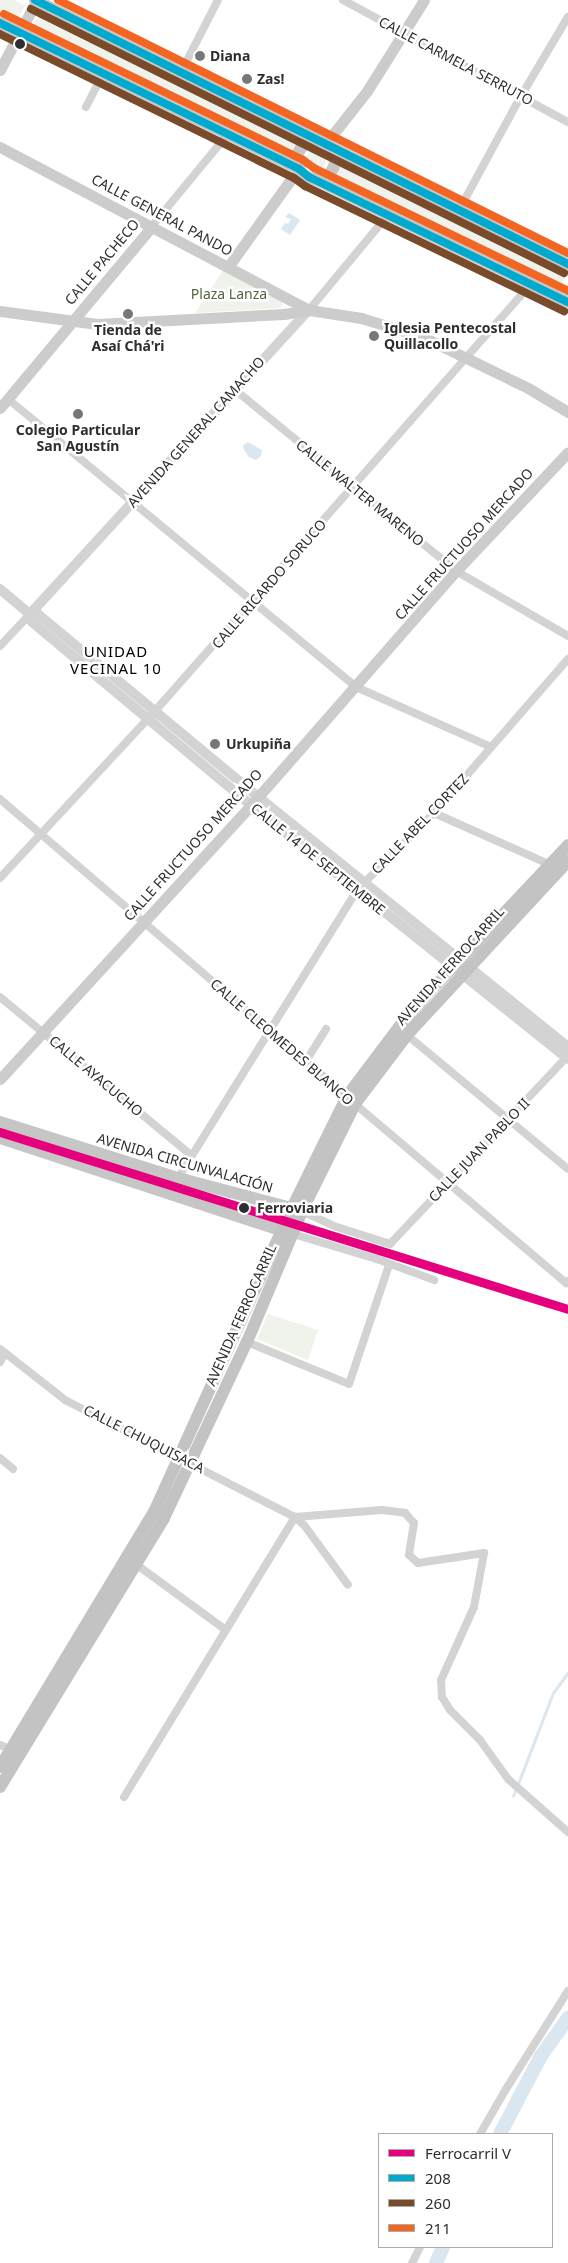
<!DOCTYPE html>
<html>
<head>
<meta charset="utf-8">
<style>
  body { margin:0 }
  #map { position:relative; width:568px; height:2263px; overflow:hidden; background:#fff; font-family:"Noto Sans",sans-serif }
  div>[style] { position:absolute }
  .green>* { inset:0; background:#f0f3ec; transform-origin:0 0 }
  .round { border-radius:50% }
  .water>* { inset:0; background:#dae6f0 }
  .stream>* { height:2.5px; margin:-1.25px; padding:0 1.25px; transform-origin:1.25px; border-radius:1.25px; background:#dae6f0 }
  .river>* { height:14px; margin:-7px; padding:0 7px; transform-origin:7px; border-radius:7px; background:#dae6f0 }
  .minor>* { height:8px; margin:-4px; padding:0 4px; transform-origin:4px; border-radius:4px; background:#d3d3d3 }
  .tertiary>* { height:10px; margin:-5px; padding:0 5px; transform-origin:5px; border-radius:5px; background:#d3d3d3 }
  .secondary>* { height:11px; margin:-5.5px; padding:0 5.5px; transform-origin:5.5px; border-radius:5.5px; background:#ccc }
  .primary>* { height:12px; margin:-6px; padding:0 6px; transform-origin:6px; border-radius:6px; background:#c6c6c6 }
  .primary>.ring { margin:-6px; padding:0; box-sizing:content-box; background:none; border:12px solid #c6c6c6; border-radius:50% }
  .trunk>* { height:12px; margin:-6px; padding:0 6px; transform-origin:6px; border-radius:6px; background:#c3c3c3 }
  .bus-1>* { height:8px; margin:-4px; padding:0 4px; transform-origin:4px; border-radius:4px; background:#00a9ce }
  .bus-2>* { height:8px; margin:-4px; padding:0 4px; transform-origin:4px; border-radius:4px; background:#7a4b2a }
  .bus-3>* { height:8px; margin:-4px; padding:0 4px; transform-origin:4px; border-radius:4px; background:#f26522 }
  .rail-1>* { height:9px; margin:-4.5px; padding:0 4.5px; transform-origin:4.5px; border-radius:4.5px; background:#e5007d }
  .dots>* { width:14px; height:14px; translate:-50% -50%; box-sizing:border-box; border:2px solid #fff; border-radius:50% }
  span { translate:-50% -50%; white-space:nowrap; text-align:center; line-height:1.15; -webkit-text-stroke:5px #fff; paint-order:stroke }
  .poi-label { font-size:14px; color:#2e2e2e; font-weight:700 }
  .left { translate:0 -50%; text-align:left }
  .street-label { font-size:14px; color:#2e2e2e }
  .park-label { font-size:14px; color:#50663f }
  .stop-label { font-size:14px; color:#2e2e2e; font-weight:700 }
  .neighbourhood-label { font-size:15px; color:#000; letter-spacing:1px }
  .legend { position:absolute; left:378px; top:2133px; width:175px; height:115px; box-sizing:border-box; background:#fff; border:1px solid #ababab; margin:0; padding:6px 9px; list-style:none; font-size:15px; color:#2e2e2e }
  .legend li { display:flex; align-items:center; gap:10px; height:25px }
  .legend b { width:25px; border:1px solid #ababab }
</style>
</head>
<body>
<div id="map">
  <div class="green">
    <i style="clip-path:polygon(0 0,14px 0,25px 6px,16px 23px,0 15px)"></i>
    <i style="clip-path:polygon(42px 14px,300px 140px,291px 158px,33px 31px,34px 22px)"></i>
    <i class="round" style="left:306px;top:150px;width:20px;height:20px"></i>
    <i style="left:342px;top:160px;width:252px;height:20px;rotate:26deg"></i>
    <i style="clip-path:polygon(223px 270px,281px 300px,283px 305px,280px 308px,195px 313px)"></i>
    <i style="clip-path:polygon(268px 1314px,318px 1330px,308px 1360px,257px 1339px)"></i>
  </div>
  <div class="water">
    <i style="clip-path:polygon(289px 213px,300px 220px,290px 235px,281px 229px,285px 223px,288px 224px,291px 219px,285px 217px)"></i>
    <i style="clip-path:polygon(248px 442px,262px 450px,261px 456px,256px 460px,249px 457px,244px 450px,243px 445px)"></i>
    <i style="clip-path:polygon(214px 812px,220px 816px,213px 828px,205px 823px,207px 820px,212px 822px,214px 819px,211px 817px)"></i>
  </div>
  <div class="stream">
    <i style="left:518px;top:1784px;width:97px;rotate:-69deg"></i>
    <i style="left:553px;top:1693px;width:26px;rotate:-54deg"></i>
    <i style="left:513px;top:1796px;width:8px;rotate:-67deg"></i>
  </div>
  <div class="river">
    <i style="left:500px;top:2134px;width:88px;rotate:-62.3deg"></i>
    <i style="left:541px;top:2056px;width:47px;rotate:-54.6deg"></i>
    <i style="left:436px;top:2263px;width:17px;rotate:-66deg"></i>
  </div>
  <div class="minor">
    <i style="left:343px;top:0;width:256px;rotate:28.5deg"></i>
    <i style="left:181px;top:72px;width:81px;rotate:-62.8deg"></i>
    <i style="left:86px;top:107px;width:37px;rotate:-63deg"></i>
    <i style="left:459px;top:210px;width:130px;rotate:-61.5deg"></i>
    <i style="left:521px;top:96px;width:92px;rotate:-59.3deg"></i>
    <i style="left:152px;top:226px;width:118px;rotate:-50.5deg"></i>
    <i style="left:309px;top:310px;width:124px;rotate:-50.3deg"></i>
    <i style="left:234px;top:389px;width:287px;rotate:39.3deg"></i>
    <i style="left:456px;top:571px;width:129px;rotate:30.1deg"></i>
    <i style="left:8px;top:399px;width:452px;rotate:39.6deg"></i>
    <i style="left:356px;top:687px;width:148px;rotate:24deg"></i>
    <i style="left:0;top:646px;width:44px;rotate:-46.8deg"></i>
    <i style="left:0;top:799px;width:457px;rotate:40.6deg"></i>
    <i style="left:434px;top:813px;width:130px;rotate:24deg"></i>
    <i style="left:0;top:878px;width:217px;rotate:-47.1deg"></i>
    <i style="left:148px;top:719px;width:580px;rotate:-48.64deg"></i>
    <i style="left:0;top:997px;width:248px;rotate:39.6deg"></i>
    <i style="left:407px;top:1035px;width:209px;rotate:39.8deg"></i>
    <i style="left:306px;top:1061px;width:38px;rotate:-58deg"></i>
    <i style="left:355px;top:1104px;width:277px;rotate:40.3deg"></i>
    <i style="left:566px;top:1283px;width:3px;rotate:-45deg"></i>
    <i style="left:178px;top:1178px;width:339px;rotate:-58.1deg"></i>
    <i style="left:357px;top:890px;width:109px;rotate:-45deg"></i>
    <i style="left:434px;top:813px;width:204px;rotate:-49deg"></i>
    <i style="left:302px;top:1211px;width:38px;rotate:25deg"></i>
    <i style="left:337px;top:1227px;width:56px;rotate:17.8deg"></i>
    <i style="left:390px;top:1244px;width:259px;rotate:-46.6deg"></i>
    <i style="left:293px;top:1234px;width:88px;rotate:16.6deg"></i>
    <i style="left:377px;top:1259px;width:61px;rotate:20.2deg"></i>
    <i style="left:247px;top:1342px;width:110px;rotate:22.4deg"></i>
    <i style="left:349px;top:1384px;width:126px;rotate:-71.4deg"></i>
    <i style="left:0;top:1349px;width:83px;rotate:38.1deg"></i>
    <i style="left:65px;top:1400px;width:258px;rotate:27deg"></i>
    <i style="left:295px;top:1517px;width:12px;rotate:42deg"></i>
    <i style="left:304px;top:1525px;width:74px;rotate:53.7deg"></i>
    <i style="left:0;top:1362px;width:10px;rotate:-61deg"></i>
    <i style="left:0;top:1458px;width:17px;rotate:40deg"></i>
    <i style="left:295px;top:1517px;width:87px;rotate:-4.6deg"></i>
    <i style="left:382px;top:1510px;width:23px;rotate:7deg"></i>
    <i style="left:405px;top:1513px;width:13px;rotate:48deg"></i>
    <i style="left:414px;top:1523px;width:32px;rotate:99deg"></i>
    <i style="left:409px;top:1555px;width:12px;rotate:42deg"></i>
    <i style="left:418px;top:1563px;width:67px;rotate:-8.6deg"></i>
    <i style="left:484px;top:1553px;width:55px;rotate:100.5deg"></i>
    <i style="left:474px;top:1607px;width:80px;rotate:114.3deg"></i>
    <i style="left:441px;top:1680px;width:17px;rotate:87deg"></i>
    <i style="left:442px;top:1697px;width:15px;rotate:58deg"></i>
    <i style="left:450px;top:1710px;width:42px;rotate:45deg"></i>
    <i style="left:480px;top:1740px;width:48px;rotate:54.3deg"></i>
    <i style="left:508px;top:1779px;width:80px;rotate:41.5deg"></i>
    <i style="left:133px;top:1562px;width:115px;rotate:36.2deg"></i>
    <i style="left:0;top:1745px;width:15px;rotate:23deg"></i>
    <i style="left:124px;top:1797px;width:328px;rotate:-58.6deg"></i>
    <i style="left:480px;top:2134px;width:52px;rotate:-60deg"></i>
    <i style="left:506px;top:2089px;width:116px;rotate:-57.7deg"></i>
    <i style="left:412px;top:2263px;width:18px;rotate:-63deg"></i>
  </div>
  <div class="tertiary">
    <i style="left:0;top:589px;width:39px;rotate:40deg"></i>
    <i style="left:30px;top:614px;width:9px;rotate:6deg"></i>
    <i style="left:39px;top:615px;width:283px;rotate:39.7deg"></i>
    <i style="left:257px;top:796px;width:400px;rotate:38.9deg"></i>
    <i style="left:30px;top:614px;width:8px;rotate:76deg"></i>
    <i style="left:32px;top:622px;width:285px;rotate:39.9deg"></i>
    <i style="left:251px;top:805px;width:406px;rotate:38.7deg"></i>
    <i style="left:30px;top:614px;width:413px;rotate:-47.5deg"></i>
  </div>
  <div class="secondary">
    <i style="left:0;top:70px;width:78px;rotate:-62.4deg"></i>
    <i style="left:326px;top:143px;width:66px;rotate:-51.7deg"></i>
    <i style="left:367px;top:91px;width:107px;rotate:-57.9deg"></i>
    <i style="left:0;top:147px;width:349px;rotate:27.8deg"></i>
    <i style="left:228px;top:267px;width:108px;rotate:-54.4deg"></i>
    <i style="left:291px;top:179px;width:12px;rotate:-35deg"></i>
    <i style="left:0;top:311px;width:98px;rotate:7.6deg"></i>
    <i style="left:97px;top:324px;width:187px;rotate:-3.1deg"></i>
    <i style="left:284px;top:314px;width:25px;rotate:-9deg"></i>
    <i style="left:309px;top:310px;width:53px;rotate:8.7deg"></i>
    <i style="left:361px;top:318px;width:65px;rotate:17deg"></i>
    <i style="left:423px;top:337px;width:117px;rotate:25.9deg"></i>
    <i style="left:528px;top:388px;width:47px;rotate:31deg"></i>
    <i style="left:0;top:408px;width:237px;rotate:-50.1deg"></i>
    <i style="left:0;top:1079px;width:372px;rotate:-47.5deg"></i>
    <i style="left:251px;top:805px;width:311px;rotate:-48.8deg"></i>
    <i style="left:456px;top:571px;width:163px;rotate:-46.7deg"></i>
  </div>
  <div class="primary">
    <i style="left:35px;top:0;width:318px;rotate:26.3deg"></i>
    <i style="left:0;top:23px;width:333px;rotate:26deg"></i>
    <i class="ring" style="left:297px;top:141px;width:26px;height:26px"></i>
    <i style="left:331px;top:147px;width:264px;rotate:26.3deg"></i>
    <i style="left:315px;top:179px;width:281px;rotate:25.9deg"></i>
    <i style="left:0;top:1122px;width:187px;rotate:17.5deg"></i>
    <i style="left:178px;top:1178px;width:128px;rotate:14.9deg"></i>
    <i style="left:0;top:1138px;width:307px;rotate:18.2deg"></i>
  </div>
  <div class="trunk">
    <i style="left:0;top:1767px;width:298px;rotate:-58.9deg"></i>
    <i style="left:154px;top:1512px;width:334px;rotate:-65.6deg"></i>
    <i style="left:292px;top:1208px;width:125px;rotate:-63.8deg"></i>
    <i style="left:347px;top:1096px;width:86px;rotate:-53deg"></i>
    <i style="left:399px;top:1027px;width:40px;rotate:-49deg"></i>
    <i style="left:425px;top:997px;width:209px;rotate:-46.7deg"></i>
    <i style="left:0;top:1787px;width:315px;rotate:-58.6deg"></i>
    <i style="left:164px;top:1518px;width:195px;rotate:-64.8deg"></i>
    <i style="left:247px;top:1342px;width:142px;rotate:-67.2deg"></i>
    <i style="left:302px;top:1211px;width:119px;rotate:-63.6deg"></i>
    <i style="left:355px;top:1104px;width:86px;rotate:-53deg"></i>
    <i style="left:407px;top:1035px;width:237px;rotate:-47.2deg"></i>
  </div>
  <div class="bus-1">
    <i style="left:35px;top:0;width:595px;rotate:26.35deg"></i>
    <i style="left:0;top:23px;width:333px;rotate:26deg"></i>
    <i style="left:299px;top:169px;width:13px;rotate:39deg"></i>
    <i style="left:309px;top:177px;width:288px;rotate:25.8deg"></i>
  </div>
  <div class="bus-2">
    <i style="left:31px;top:9px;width:595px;rotate:26.35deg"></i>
    <i style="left:0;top:34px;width:327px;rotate:26.1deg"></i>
    <i style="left:294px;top:178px;width:14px;rotate:36deg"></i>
    <i style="left:305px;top:186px;width:288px;rotate:25.8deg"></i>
  </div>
  <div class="bus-3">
    <i style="left:58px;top:0;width:569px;rotate:26.39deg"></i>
    <i style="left:4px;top:14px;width:333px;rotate:26deg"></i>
    <i style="left:303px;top:160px;width:14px;rotate:36deg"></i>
    <i style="left:314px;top:168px;width:282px;rotate:25.8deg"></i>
  </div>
  <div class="rail-1">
    <i style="left:0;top:1132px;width:595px;rotate:17.31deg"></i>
  </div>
  <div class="dots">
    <i style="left:20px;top:44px;background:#2e2e2e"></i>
    <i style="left:200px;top:56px;background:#777"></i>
    <i style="left:247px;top:79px;background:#777"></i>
    <i style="left:128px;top:314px;background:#777"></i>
    <i style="left:374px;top:336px;background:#777"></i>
    <i style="left:78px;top:414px;background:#777"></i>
    <i style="left:215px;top:744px;background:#777"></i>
    <i style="left:244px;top:1208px;background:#2e2e2e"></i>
  </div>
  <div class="poi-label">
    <span class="left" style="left:210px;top:56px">Diana</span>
    <span class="left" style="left:257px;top:79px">Zas!</span>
    <span class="left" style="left:384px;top:336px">Iglesia Pentecostal<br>Quillacollo</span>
    <span style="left:128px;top:338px">Tienda de<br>Asaí Chá'ri</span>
    <span style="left:78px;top:438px">Colegio Particular<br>San Agustín</span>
    <span class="left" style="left:226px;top:744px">Urkupiña</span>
  </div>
  <div class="street-label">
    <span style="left:456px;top:61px;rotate:28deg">CALLE CARMELA SERRUTO</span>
    <span style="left:162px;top:215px;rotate:28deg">CALLE GENERAL PANDO</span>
    <span style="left:102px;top:262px;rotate:-50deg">CALLE PACHECO</span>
    <span style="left:196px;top:432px;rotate:-48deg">AVENIDA GENERAL CAMACHO</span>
    <span style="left:360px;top:493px;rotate:39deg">CALLE WALTER MARENO</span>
    <span style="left:464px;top:544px;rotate:-48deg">CALLE FRUCTUOSO MERCADO</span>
    <span style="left:269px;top:584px;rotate:-49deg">CALLE RICARDO SORUCO</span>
    <span style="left:420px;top:824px;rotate:-46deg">CALLE ABEL CORTEZ</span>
    <span style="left:193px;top:845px;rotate:-48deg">CALLE FRUCTUOSO MERCADO</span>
    <span style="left:318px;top:859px;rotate:39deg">CALLE 14 DE SEPTIEMBRE</span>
    <span style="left:450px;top:966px;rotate:-48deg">AVENIDA FERROCARRIL</span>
    <span style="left:282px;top:1042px;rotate:41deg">CALLE CLEOMEDES BLANCO</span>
    <span style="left:96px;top:1076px;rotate:40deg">CALLE AYACUCHO</span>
    <span style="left:479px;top:1150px;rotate:-46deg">CALLE JUAN PABLO II</span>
    <span style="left:185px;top:1163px;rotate:16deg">AVENIDA CIRCUNVALACIÓN</span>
    <span style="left:241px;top:1315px;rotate:-66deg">AVENIDA FERROCARRIL</span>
    <span style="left:144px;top:1439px;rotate:27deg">CALLE CHUQUISACA</span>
  </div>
  <div class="park-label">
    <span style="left:229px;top:294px">Plaza Lanza</span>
  </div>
  <div class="stop-label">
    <span class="left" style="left:257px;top:1208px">Ferroviaria</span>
  </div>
  <div class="neighbourhood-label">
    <span style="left:116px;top:660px">UNIDAD<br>VECINAL 10</span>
  </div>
  <ul class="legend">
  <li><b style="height:6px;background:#e5007d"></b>Ferrocarril V</li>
  <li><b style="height:6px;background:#00a9ce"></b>208</li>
  <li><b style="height:6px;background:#7a4b2a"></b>260</li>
  <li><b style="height:6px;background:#f26522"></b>211</li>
  </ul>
</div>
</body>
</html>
